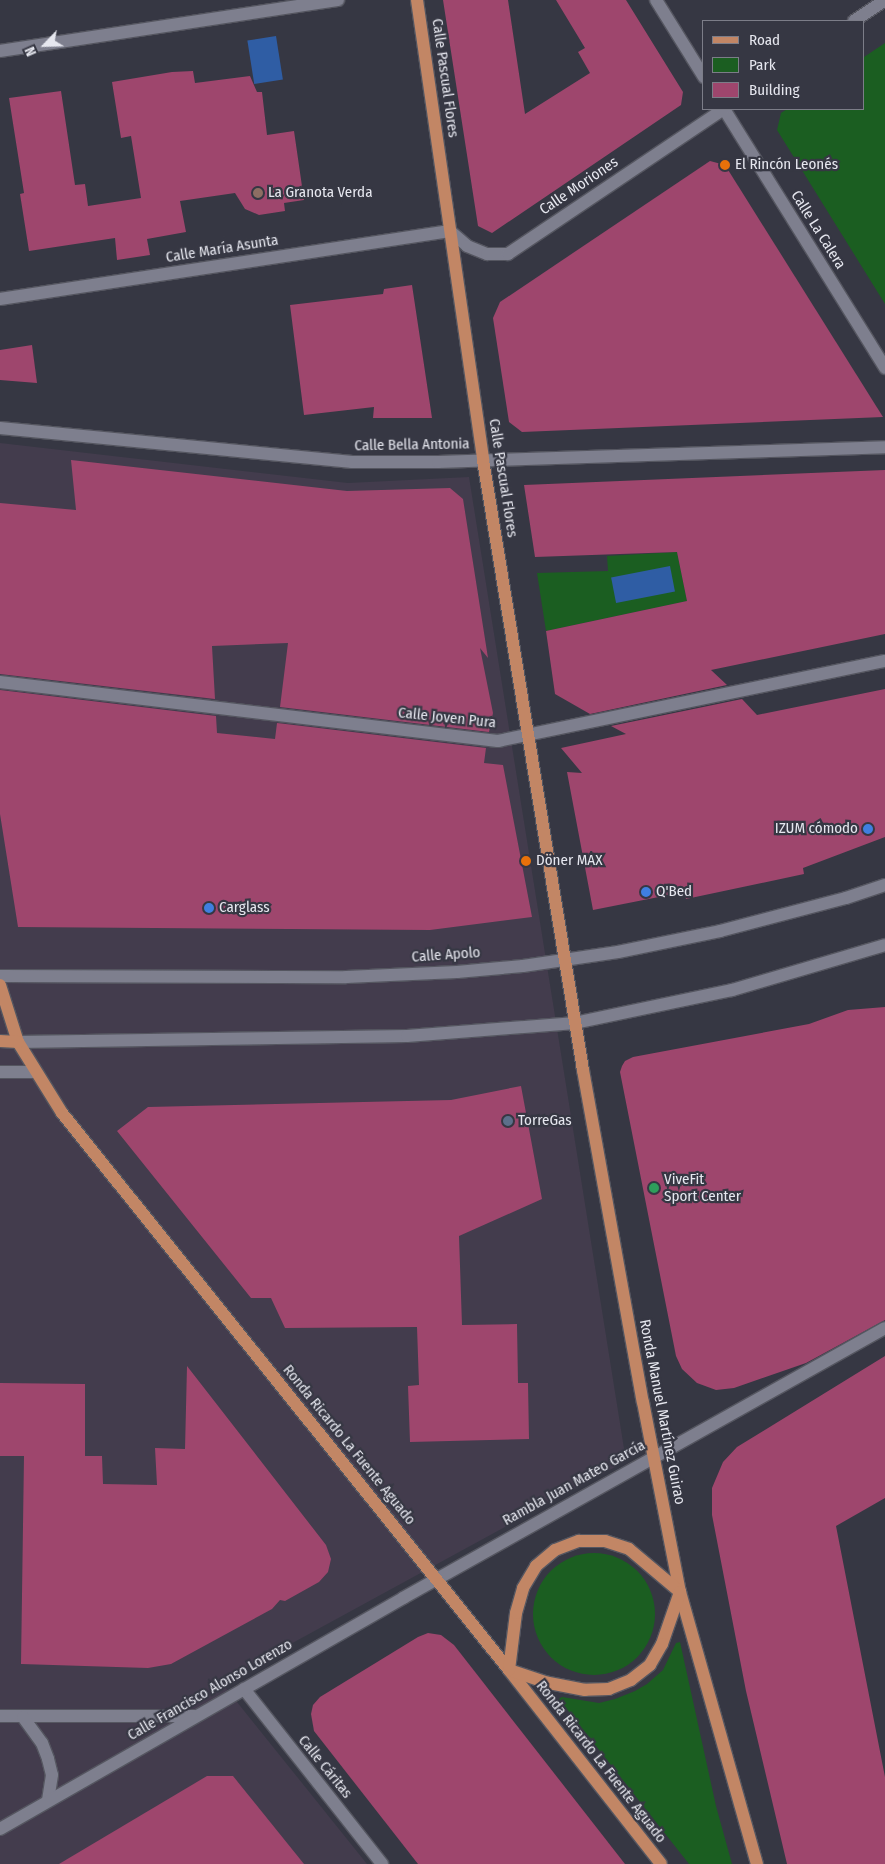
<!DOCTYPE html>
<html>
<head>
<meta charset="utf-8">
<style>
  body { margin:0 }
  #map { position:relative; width:885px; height:1864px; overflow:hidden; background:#363743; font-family:"Fira Sans Condensed",sans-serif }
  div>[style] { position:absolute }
  .industrial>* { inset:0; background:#433c4d }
  .green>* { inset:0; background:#1b5e21 }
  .round { border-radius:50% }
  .water>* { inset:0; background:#2f5da4; transform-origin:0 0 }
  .building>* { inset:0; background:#9e466d }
  .roads { filter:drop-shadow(1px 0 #555660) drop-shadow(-1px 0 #555660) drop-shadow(0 1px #555660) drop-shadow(0 -1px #555660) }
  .minor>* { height:12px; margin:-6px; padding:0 6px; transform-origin:6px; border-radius:6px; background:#7e7f8e }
  .major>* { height:12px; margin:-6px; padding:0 6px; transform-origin:6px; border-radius:6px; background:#c28665 }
  .dots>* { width:14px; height:14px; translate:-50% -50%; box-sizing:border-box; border:2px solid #363743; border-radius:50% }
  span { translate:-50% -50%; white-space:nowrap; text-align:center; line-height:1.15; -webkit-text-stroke:4.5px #363743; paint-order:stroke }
  .street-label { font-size:15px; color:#e6e7ef }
  .poi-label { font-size:15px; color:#e6e7ef }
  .left { translate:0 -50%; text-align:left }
  .right { translate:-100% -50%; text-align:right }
  .legend { position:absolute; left:702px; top:20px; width:162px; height:90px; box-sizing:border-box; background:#363743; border:1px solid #7c7d88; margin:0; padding:6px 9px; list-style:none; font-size:15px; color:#e6e7ef }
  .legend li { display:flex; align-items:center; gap:10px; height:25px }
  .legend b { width:25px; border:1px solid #7c7d88 }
  .north { position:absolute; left:20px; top:20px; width:50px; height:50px; -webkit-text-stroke:4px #363743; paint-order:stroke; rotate:246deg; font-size:14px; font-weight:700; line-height:20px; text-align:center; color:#e6e7ef }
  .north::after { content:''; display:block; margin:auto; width:18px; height:22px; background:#e6e7ef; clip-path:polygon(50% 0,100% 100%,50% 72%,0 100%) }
</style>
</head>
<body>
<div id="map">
  <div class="industrial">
    <i style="clip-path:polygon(0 443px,348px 483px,469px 477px,626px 1461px,221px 1682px,367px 1864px,0 1864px)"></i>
  </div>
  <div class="green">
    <i style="clip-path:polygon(885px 43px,885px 304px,777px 130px,781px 113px,787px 109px,864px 109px,864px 57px)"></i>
    <i style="clip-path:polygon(677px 552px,687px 601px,546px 631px,537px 573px,608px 571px,607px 556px)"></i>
    <i class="round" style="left:533px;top:1553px;width:122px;height:122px"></i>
    <i style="clip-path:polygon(680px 1642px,716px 1806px,732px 1864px,689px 1864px,559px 1699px,562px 1697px,599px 1703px,615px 1699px,635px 1691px,647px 1684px,663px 1670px,676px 1643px)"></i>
  </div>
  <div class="water">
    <i style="left:276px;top:36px;width:44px;height:29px;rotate:81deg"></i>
    <i style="left:670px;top:566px;width:26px;height:60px;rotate:79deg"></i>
  </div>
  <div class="building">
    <i style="clip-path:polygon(443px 0,508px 0,525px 114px,590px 73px,578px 52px,585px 48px,556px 0,626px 0,683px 92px,681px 105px,492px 233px,478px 226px)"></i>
    <i style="clip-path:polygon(193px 71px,195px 83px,250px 76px,257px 92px,262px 92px,267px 135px,294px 131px,304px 200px,284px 203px,285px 211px,259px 215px,245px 209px,235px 193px,180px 201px,186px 232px,147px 239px,150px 255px,117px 260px,115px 238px,29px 251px,20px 194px,24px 193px,9px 98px,61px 91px,75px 185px,85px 184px,88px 206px,141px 198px,131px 136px,121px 138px,112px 82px,172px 72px)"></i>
    <i style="clip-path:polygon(710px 161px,725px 165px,883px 417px,522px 432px,509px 422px,493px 318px,500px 302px)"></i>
    <i style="clip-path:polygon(412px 285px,432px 418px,373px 418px,374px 407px,304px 415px,290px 305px,383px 294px,384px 289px)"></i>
    <i style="clip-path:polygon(32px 345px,37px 383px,0 380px,0 350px)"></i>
    <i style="clip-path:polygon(71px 460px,347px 491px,450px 488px,463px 499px,488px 658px,480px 648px,493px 713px,489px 732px,280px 707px,288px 643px,212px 646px,215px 699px,0 674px,0 503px,76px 510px)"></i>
    <i style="clip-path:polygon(885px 470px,885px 634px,711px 670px,727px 685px,590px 714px,555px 694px,546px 631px,687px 601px,677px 552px,535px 557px,524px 485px)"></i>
    <i style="clip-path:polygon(885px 689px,885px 837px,803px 868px,804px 874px,686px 899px,684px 892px,593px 910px,567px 772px,582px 773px,561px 748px,626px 734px,611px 726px,742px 699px,757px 715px)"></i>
    <i style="clip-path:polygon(0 690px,216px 716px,217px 733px,275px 739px,277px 723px,486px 748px,484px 763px,503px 765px,532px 917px,430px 930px,18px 927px,0 814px)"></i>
    <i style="clip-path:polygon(885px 1007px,885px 1320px,806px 1363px,734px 1388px,716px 1390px,697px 1383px,682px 1369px,676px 1356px,620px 1072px,622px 1066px,625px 1061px,633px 1057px,809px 1024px,848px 1010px)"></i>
    <i style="clip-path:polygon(521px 1086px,542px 1199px,459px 1236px,462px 1325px,517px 1324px,518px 1383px,528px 1383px,529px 1439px,410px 1442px,408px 1386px,419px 1385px,417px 1327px,285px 1328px,271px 1298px,251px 1298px,117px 1131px,148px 1107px,451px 1100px)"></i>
    <i style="clip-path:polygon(885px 1356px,885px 1498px,836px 1526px,885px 1777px,885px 1864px,787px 1864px,746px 1691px,712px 1515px,712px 1488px,723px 1462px,737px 1447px)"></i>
    <i style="clip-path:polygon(187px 1366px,326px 1545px,331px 1559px,328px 1572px,319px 1582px,285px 1601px,280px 1600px,272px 1609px,171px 1664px,148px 1668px,21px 1664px,24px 1456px,0 1456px,0 1383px,85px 1384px,85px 1456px,102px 1456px,103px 1484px,157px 1485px,155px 1448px,185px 1449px)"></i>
    <i style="clip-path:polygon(428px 1633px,441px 1635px,454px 1645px,625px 1864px,418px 1864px,314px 1731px,311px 1714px,313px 1705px,320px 1697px,418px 1637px)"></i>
    <i style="clip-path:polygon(207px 1776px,233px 1776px,304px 1864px,59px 1864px)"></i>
  </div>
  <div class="roads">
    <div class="minor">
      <i style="left:656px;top:0;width:91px;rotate:58.1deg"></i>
      <i style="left:854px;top:21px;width:37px;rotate:-34deg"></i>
      <i style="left:0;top:51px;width:342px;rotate:-8.6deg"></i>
      <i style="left:724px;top:109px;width:305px;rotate:58.1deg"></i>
      <i style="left:0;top:299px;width:455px;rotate:-8.6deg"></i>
      <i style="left:450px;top:231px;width:23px;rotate:41deg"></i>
      <i style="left:467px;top:246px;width:22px;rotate:22deg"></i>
      <i style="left:487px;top:254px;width:21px"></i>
      <i style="left:508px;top:254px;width:260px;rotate:-33.9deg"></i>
      <i style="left:0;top:428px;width:354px;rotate:5.5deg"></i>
      <i style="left:352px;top:462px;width:86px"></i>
      <i style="left:438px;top:462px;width:447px;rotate:-1.9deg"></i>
      <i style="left:0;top:682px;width:501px;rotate:6.76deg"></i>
      <i style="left:498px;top:741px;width:395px;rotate:-11.7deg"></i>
      <i style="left:0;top:976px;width:346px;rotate:0.2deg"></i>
      <i style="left:346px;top:977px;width:111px;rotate:-2.6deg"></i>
      <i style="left:457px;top:972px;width:66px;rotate:-5.2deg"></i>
      <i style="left:523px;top:966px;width:96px;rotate:-8.4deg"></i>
      <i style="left:618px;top:952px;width:104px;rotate:-11.6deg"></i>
      <i style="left:720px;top:931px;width:130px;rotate:-14.7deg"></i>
      <i style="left:846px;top:898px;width:41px;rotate:-18.4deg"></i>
      <i style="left:18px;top:1042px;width:389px;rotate:-0.9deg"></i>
      <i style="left:407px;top:1036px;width:169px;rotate:-4.4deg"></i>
      <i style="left:575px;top:1023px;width:160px;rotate:-11.9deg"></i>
      <i style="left:732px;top:990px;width:159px;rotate:-16.4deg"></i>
      <i style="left:0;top:1072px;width:35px"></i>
      <i style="left:244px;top:1689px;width:223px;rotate:51.7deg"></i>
      <i style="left:0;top:1716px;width:195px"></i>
      <i style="left:23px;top:1717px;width:32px;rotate:54deg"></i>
      <i style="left:42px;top:1743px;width:17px;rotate:69deg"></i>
      <i style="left:48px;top:1759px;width:16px;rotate:76deg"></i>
      <i style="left:52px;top:1775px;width:26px;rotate:99deg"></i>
      <i style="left:0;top:1829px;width:465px;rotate:-29.8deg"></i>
      <i style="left:403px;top:1598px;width:552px;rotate:-29.26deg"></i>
    </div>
    <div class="major">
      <i style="left:417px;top:0;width:465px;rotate:81.8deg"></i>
      <i style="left:483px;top:460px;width:618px;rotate:80.69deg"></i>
      <i style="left:583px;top:1070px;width:337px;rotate:79.8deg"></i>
      <i style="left:643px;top:1402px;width:194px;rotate:79deg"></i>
      <i style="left:680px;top:1592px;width:283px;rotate:74.2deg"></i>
      <i style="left:0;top:985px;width:60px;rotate:72.5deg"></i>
      <i style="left:18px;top:1042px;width:84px;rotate:58.2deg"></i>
      <i style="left:62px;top:1113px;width:714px;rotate:51.25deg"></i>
      <i style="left:509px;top:1670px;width:246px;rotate:51.9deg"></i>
      <i style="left:0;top:1041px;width:18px;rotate:3deg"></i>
      <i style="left:579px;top:1541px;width:26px"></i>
      <i style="left:605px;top:1541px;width:25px;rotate:18deg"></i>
      <i style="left:629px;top:1549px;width:67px;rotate:40.1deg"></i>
      <i style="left:680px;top:1592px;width:55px;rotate:109.1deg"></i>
      <i style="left:662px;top:1644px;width:24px;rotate:120deg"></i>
      <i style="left:650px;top:1665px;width:24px;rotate:142deg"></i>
      <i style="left:631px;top:1680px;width:24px;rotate:158deg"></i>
      <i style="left:609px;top:1689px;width:24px;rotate:178deg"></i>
      <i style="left:585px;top:1690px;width:38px;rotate:-169deg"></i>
      <i style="left:548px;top:1683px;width:41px;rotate:-161.6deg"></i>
      <i style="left:509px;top:1670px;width:57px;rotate:-83deg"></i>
      <i style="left:516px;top:1613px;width:26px;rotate:-74deg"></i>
      <i style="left:523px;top:1588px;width:26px;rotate:-59deg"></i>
      <i style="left:536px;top:1566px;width:25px;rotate:-40deg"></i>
      <i style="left:555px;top:1550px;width:26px;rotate:-21deg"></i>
    </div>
  </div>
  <div class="dots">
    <i style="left:725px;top:165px;background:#e8710a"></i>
    <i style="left:258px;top:193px;background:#8d6e63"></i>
    <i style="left:868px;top:829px;background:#3f7fe0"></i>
    <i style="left:526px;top:861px;background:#e8710a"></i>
    <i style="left:646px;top:892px;background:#3f7fe0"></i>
    <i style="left:209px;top:908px;background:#3f7fe0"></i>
    <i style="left:508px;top:1121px;background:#5c6f8a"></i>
    <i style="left:654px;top:1188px;background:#2e9e5b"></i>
  </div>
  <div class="street-label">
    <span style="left:445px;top:78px;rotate:82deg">Calle Pascual Flores</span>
    <span style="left:579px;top:186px;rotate:-34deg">Calle Moriones</span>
    <span style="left:818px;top:230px;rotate:58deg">Calle La Calera</span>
    <span style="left:222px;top:249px;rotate:-9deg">Calle María Asunta</span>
    <span style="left:412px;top:445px;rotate:-1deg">Calle Bella Antonia</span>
    <span style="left:503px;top:478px;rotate:81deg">Calle Pascual Flores</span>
    <span style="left:447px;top:718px;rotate:6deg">Calle Joven Pura</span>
    <span style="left:446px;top:955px;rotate:-4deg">Calle Apolo</span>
    <span style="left:662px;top:1412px;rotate:79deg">Ronda Manuel Martínez Guirao</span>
    <span style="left:349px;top:1445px;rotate:51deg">Ronda Ricardo La Fuente Aguado</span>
    <span style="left:574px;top:1483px;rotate:-29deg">Rambla Juan Mateo García</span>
    <span style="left:210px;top:1690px;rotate:-30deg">Calle Francisco Alonso Lorenzo</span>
    <span style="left:601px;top:1762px;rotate:52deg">Ronda Ricardo La Fuente Aguado</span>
    <span style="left:325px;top:1767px;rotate:51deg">Calle Cáritas</span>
  </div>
  <div class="poi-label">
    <span class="left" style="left:735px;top:165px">El Rincón Leonés</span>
    <span class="left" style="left:268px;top:193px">La Granota Verda</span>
    <span class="right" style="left:858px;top:829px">IZUM cómodo</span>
    <span class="left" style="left:536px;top:861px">Döner MAX</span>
    <span class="left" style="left:656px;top:892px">Q'Bed</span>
    <span class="left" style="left:219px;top:908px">Carglass</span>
    <span class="left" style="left:518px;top:1121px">TorreGas</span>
    <span class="left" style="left:664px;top:1188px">ViveFit<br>Sport Center</span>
  </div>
  <ul class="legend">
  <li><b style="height:6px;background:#c28665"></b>Road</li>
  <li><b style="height:14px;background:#1b5e21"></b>Park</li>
  <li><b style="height:14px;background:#9e466d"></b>Building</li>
  </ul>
  <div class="north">N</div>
</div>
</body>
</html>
